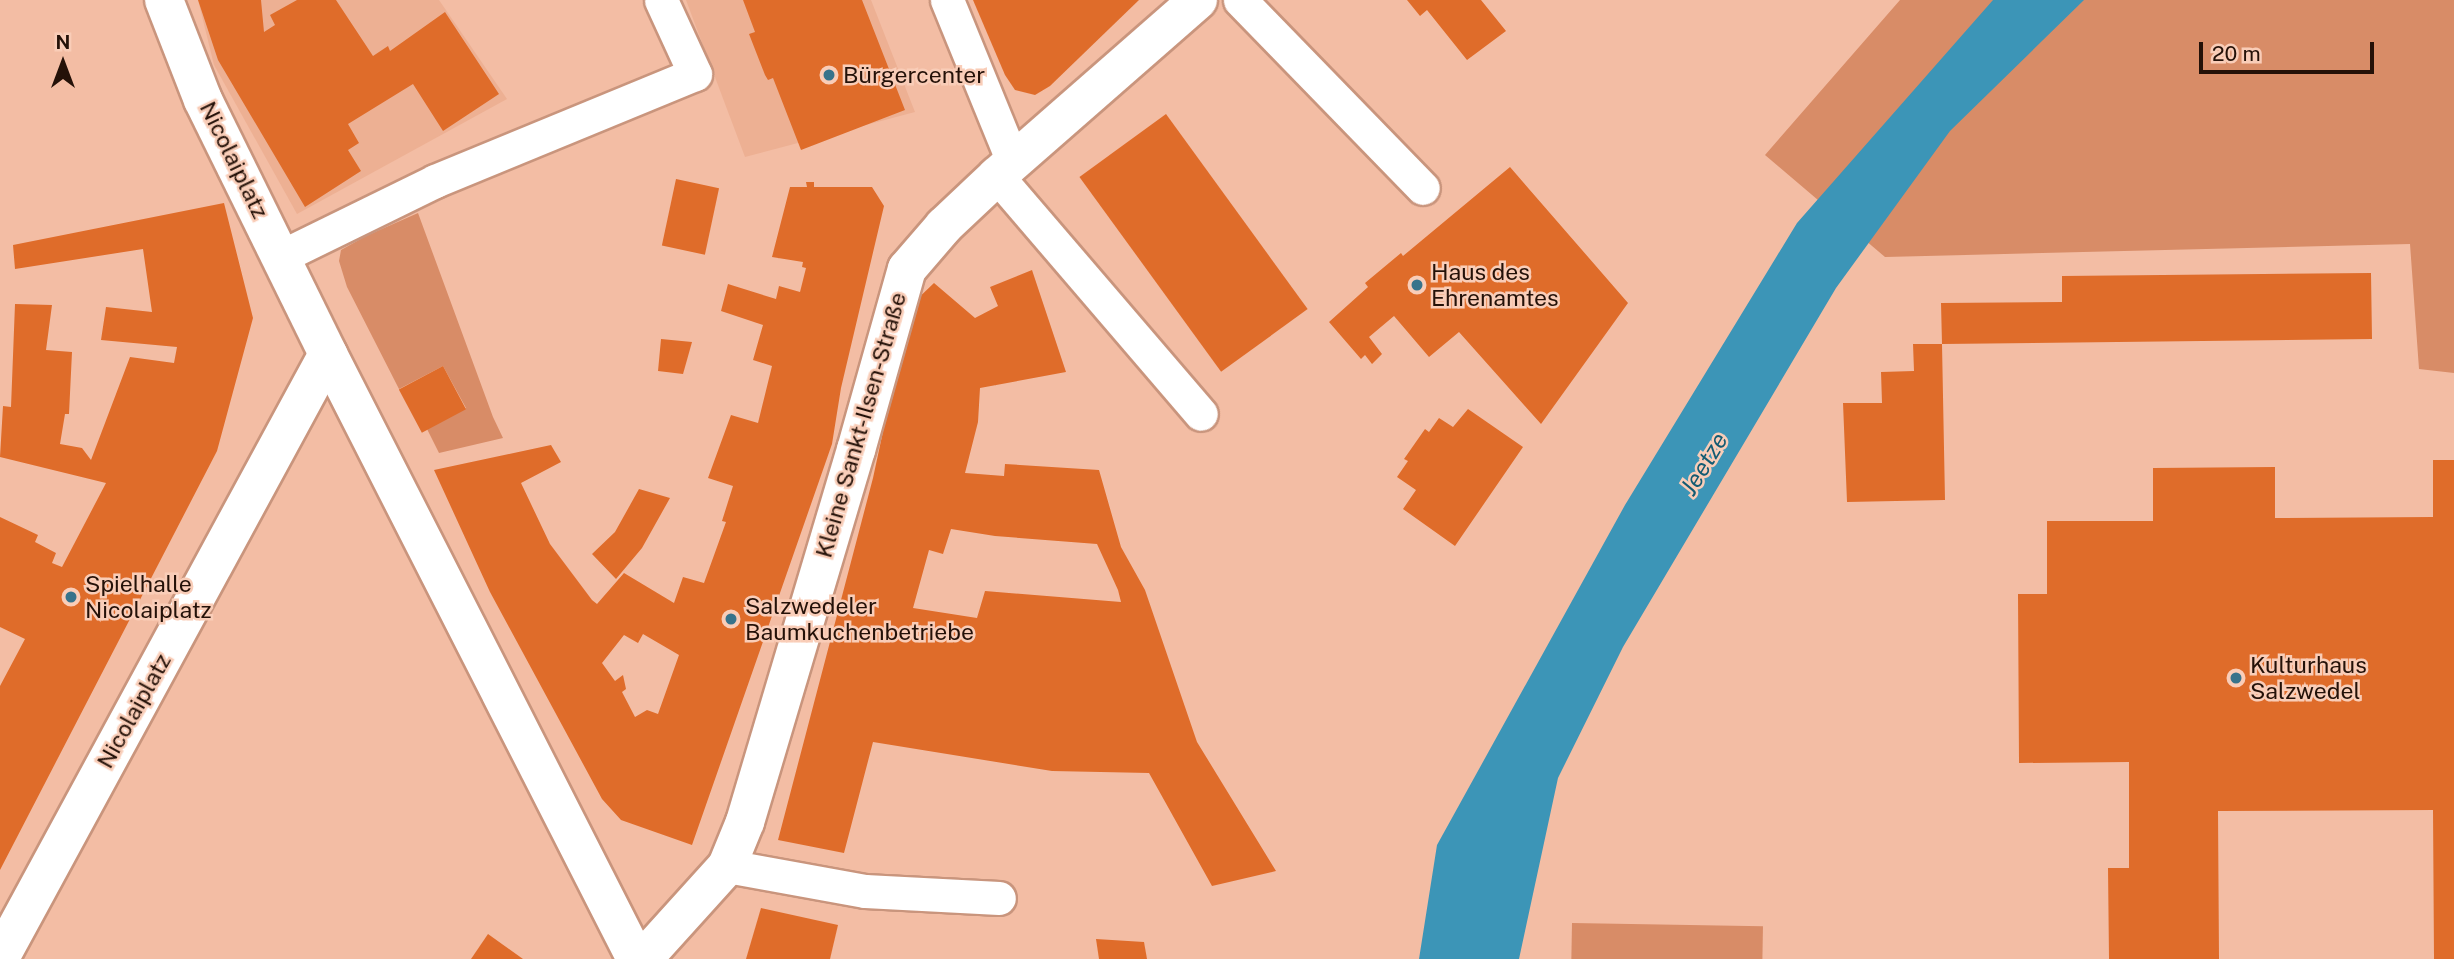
<!DOCTYPE html>
<html>
<head>
<meta charset="utf-8">
<style>
  body { margin:0 }
  #map { position:relative; width:2454px; height:959px; overflow:hidden; background:#f3bda4; font-family:"Public Sans",sans-serif }
  div>[style] { position:absolute }
  .built>* { inset:0; background:#edb093 }
  .green>* { inset:0; background:#d88c67; transform-origin:0 0 }
  .water>* { inset:0; background:#3c95b7 }
  .building>* { inset:0; background:#df6c2a; transform-origin:0 0 }
  .roads { filter:drop-shadow(2px 0 #c9957d) drop-shadow(-2px 0 #c9957d) drop-shadow(0 2px #c9957d) drop-shadow(0 -2px #c9957d) }
  .service>* { height:33px; margin:-16.5px; padding:0 16.5px; transform-origin:16.5px; border-radius:16.5px; background:#fff }
  .minor>* { height:38px; margin:-19px; padding:0 19px; transform-origin:19px; border-radius:19px; background:#fff }
  .dots>* { width:19px; height:19px; translate:-50% -50%; box-sizing:border-box; border:4px solid #f9cdb8; border-radius:50% }
  span { translate:-50% -50%; white-space:nowrap; text-align:center; line-height:1.15; -webkit-text-stroke:5px #f9cdb8; paint-order:stroke }
  .poi-label { font-size:23px; color:#241108 }
  .left { translate:0 -50%; text-align:left }
  .street-label { font-size:23px; color:#241108 }
  .water-label { font-size:24px; color:#135b73; font-style:italic }
  .north { position:absolute; left:28px; top:28px; width:70px; height:70px; -webkit-text-stroke:5px #f9cdb8; paint-order:stroke; rotate:0deg; font-size:19px; font-weight:700; line-height:28px; text-align:center; color:#241108 }
  .north::after { content:''; display:block; margin:auto; width:24px; height:32px; background:#241108; clip-path:polygon(50% 0,100% 100%,50% 72%,0 100%) }
  .scale { position:absolute; left:2199px; top:42px; width:175px; height:32px; box-sizing:border-box; border:4px solid #241108; border-top:0; padding-left:9px; font-size:21px; line-height:24px; white-space:nowrap; color:#241108; -webkit-text-stroke:5px #f9cdb8; paint-order:stroke }
</style>
</head>
<body>
<div id="map">
  <div class="built">
    <i style="clip-path:polygon(198px 0,439px 0,507px 99px,297px 214px,214px 65px)"></i>
    <i style="clip-path:polygon(686px 0,871px 0,915px 112px,745px 157px)"></i>
  </div>
  <div class="green">
    <i style="clip-path:polygon(1900px 0,2454px 0,2454px 373px,2419px 369px,2410px 244px,1885px 257px,1765px 155px)"></i>
    <i style="clip-path:polygon(418px 213px,493px 417px,503px 438px,439px 453px,427px 429px,466px 408px,443px 366px,399px 389px,347px 287px,339px 261px,341px 250px,366px 236px)"></i>
    <i style="left:1572px;top:923px;width:191px;height:36px;rotate:1deg"></i>
  </div>
  <div class="water">
    <i style="clip-path:polygon(1993px 0,2084px 0,1950px 131px,1836px 288px,1623px 647px,1558px 778px,1519px 959px,1419px 959px,1437px 845px,1625px 505px,1797px 223px)"></i>
  </div>
  <div class="building">
    <i style="clip-path:polygon(198px 0,261px 0,264px 32px,275px 25px,270px 15px,297px 0,336px 0,373px 56px,388px 46px,390px 51px,445px 12px,499px 94px,443px 131px,413px 84px,348px 124px,359px 143px,348px 150px,361px 171px,305px 207px,218px 60px)"></i>
    <i style="clip-path:polygon(743px 0,862px 0,905px 110px,801px 150px,773px 78px,768px 80px,765px 75px,749px 34px,755px 32px)"></i>
    <i style="clip-path:polygon(973px 0,1139px 0,1050px 86px,1035px 95px,1015px 90px,1005px 75px)"></i>
    <i style="clip-path:polygon(1407px 0,1481px 0,1506px 31px,1467px 60px,1427px 10px,1420px 16px)"></i>
    <i style="left:1166px;top:114px;width:241px;height:107px;rotate:54deg"></i>
    <i style="clip-path:polygon(1510px 167px,1628px 303px,1541px 424px,1459px 332px,1429px 357px,1394px 316px,1369px 337px,1382px 354px,1372px 364px,1365px 355px,1361px 359px,1329px 322px,1368px 287px,1365px 283px,1401px 253px,1403px 256px)"></i>
    <i style="left:676px;top:179px;width:44px;height:68px;rotate:12deg"></i>
    <i style="clip-path:polygon(evenodd,806px 182px,814px 182px,814px 187px,872px 187px,884px 206px,841px 388px,832px 444px,692px 845px,621px 820px,602px 799px,490px 592px,434px 470px,551px 445px,561px 462px,521px 483px,550px 544px,592px 600px,597px 604px,624px 573px,674px 603px,683px 577px,704px 583px,726px 522px,722px 521px,733px 486px,708px 478px,731px 415px,758px 423px,772px 366px,753px 360px,763px 325px,721px 311px,728px 284px,776px 299px,779px 286px,800px 292px,806px 268px,802px 267px,803px 262px,772px 257px,790px 187px,807px 187px,806px 182px,643px 634px,679px 655px,658px 714px,647px 710px,635px 717px,622px 692px,626px 689px,623px 675px,615px 681px,602px 663px,624px 635px,638px 643px,643px 634px)"></i>
    <i style="clip-path:polygon(224px 203px,253px 318px,217px 451px,0 870px,0 686px,25px 639px,0 627px,0 517px,38px 535px,35px 542px,56px 553px,52px 563px,62px 567px,106px 483px,0 457px,3px 406px,11px 407px,15px 304px,52px 305px,46px 350px,72px 352px,69px 414px,65px 414px,60px 444px,82px 448px,91px 460px,130px 357px,174px 363px,177px 347px,101px 340px,106px 307px,152px 312px,143px 249px,15px 269px,13px 245px)"></i>
    <i style="clip-path:polygon(evenodd,1032px 270px,1066px 372px,980px 388px,978px 422px,965px 473px,1004px 476px,1005px 464px,1099px 470px,1121px 547px,1145px 590px,1197px 742px,1276px 871px,1212px 886px,1149px 773px,1052px 771px,873px 742px,844px 853px,778px 840px,873px 478px,910px 306px,934px 283px,975px 318px,998px 306px,990px 287px,1032px 270px,951px 529px,995px 536px,1097px 544px,1118px 590px,1121px 602px,985px 591px,977px 618px,913px 608px,929px 550px,943px 554px,951px 529px)"></i>
    <i style="clip-path:polygon(2371px 273px,2372px 339px,1942px 344px,1941px 303px,2062px 302px,2062px 276px)"></i>
    <i style="clip-path:polygon(661px 339px,692px 342px,683px 374px,658px 371px)"></i>
    <i style="clip-path:polygon(1913px 344px,1942px 344px,1945px 500px,1847px 502px,1843px 403px,1882px 403px,1881px 372px,1914px 371px)"></i>
    <i style="left:443px;top:366px;width:49px;height:50px;rotate:62deg"></i>
    <i style="clip-path:polygon(1468px 409px,1523px 447px,1455px 546px,1403px 509px,1416px 490px,1397px 477px,1408px 461px,1404px 459px,1425px 429px,1429px 432px,1439px 418px,1453px 427px)"></i>
    <i style="clip-path:polygon(2433px 460px,2454px 460px,2454px 959px,2434px 959px,2433px 810px,2218px 811px,2219px 959px,2109px 959px,2108px 868px,2129px 868px,2129px 762px,2019px 763px,2018px 594px,2047px 594px,2047px 521px,2153px 521px,2153px 468px,2275px 467px,2275px 518px,2433px 517px)"></i>
    <i style="clip-path:polygon(639px 489px,670px 498px,642px 548px,616px 579px,592px 554px,615px 532px)"></i>
    <i style="clip-path:polygon(761px 908px,838px 925px,830px 959px,746px 959px)"></i>
    <i style="clip-path:polygon(488px 934px,523px 959px,471px 959px)"></i>
    <i style="clip-path:polygon(1096px 939px,1144px 942px,1147px 959px,1099px 959px)"></i>
  </div>
  <div class="roads">
    <div class="service">
      <i style="left:947px;top:0;width:175px;rotate:67.8deg"></i>
      <i style="left:1240px;top:0;width:262px;rotate:45.8deg"></i>
      <i style="left:997px;top:176px;width:313px;rotate:49.4deg"></i>
      <i style="left:282px;top:256px;width:170px;rotate:-26.1deg"></i>
      <i style="left:435px;top:181px;width:281px;rotate:-22.4deg"></i>
      <i style="left:695px;top:74px;width:81px;rotate:-114.7deg"></i>
      <i style="left:727px;top:866px;width:140px;rotate:10.3deg"></i>
      <i style="left:865px;top:891px;width:134px;rotate:3deg"></i>
    </div>
    <div class="minor">
      <i style="left:164px;top:0;width:107px;rotate:68.7deg"></i>
      <i style="left:203px;top:100px;width:283px;rotate:63.8deg"></i>
      <i style="left:328px;top:354px;width:679px;rotate:63.02deg"></i>
      <i style="left:0;top:958px;width:687px;rotate:-61.5deg"></i>
      <i style="left:643px;top:959px;width:125px;rotate:-47.9deg"></i>
      <i style="left:727px;top:866px;width:48px;rotate:-67.8deg"></i>
      <i style="left:745px;top:822px;width:388px;rotate:-73.4deg"></i>
      <i style="left:856px;top:450px;width:188px;rotate:-74.3deg"></i>
      <i style="left:907px;top:269px;width:57px;rotate:-49.3deg"></i>
      <i style="left:944px;top:226px;width:73px;rotate:-43.3deg"></i>
      <i style="left:997px;top:176px;width:267px;rotate:-41.2deg"></i>
    </div>
  </div>
  <div class="dots">
    <i style="left:829px;top:75px;background:#37738b"></i>
    <i style="left:1417px;top:285px;background:#37738b"></i>
    <i style="left:71px;top:597px;background:#37738b"></i>
    <i style="left:731px;top:619px;background:#37738b"></i>
    <i style="left:2236px;top:678px;background:#37738b"></i>
  </div>
  <div class="poi-label">
    <span class="left" style="left:843px;top:75px">Bürgercenter</span>
    <span class="left" style="left:1431px;top:285px">Haus des<br>Ehrenamtes</span>
    <span class="left" style="left:85px;top:597px">Spielhalle<br>Nicolaiplatz</span>
    <span class="left" style="left:745px;top:619px">Salzwedeler<br>Baumkuchenbetriebe</span>
    <span class="left" style="left:2250px;top:678px">Kulturhaus<br>Salzwedel</span>
  </div>
  <div class="street-label">
    <span style="left:234px;top:160px;rotate:64deg">Nicolaiplatz</span>
    <span style="left:861px;top:425px;rotate:-74deg">Kleine Sankt-Ilsen-Straße</span>
    <span style="left:134px;top:711px;rotate:-61deg">Nicolaiplatz</span>
  </div>
  <div class="water-label">
    <span style="left:1704px;top:464px;rotate:-59deg">Jeetze</span>
  </div>
  <div class="north">N</div>
  <div class="scale">20 m</div>
</div>
</body>
</html>
